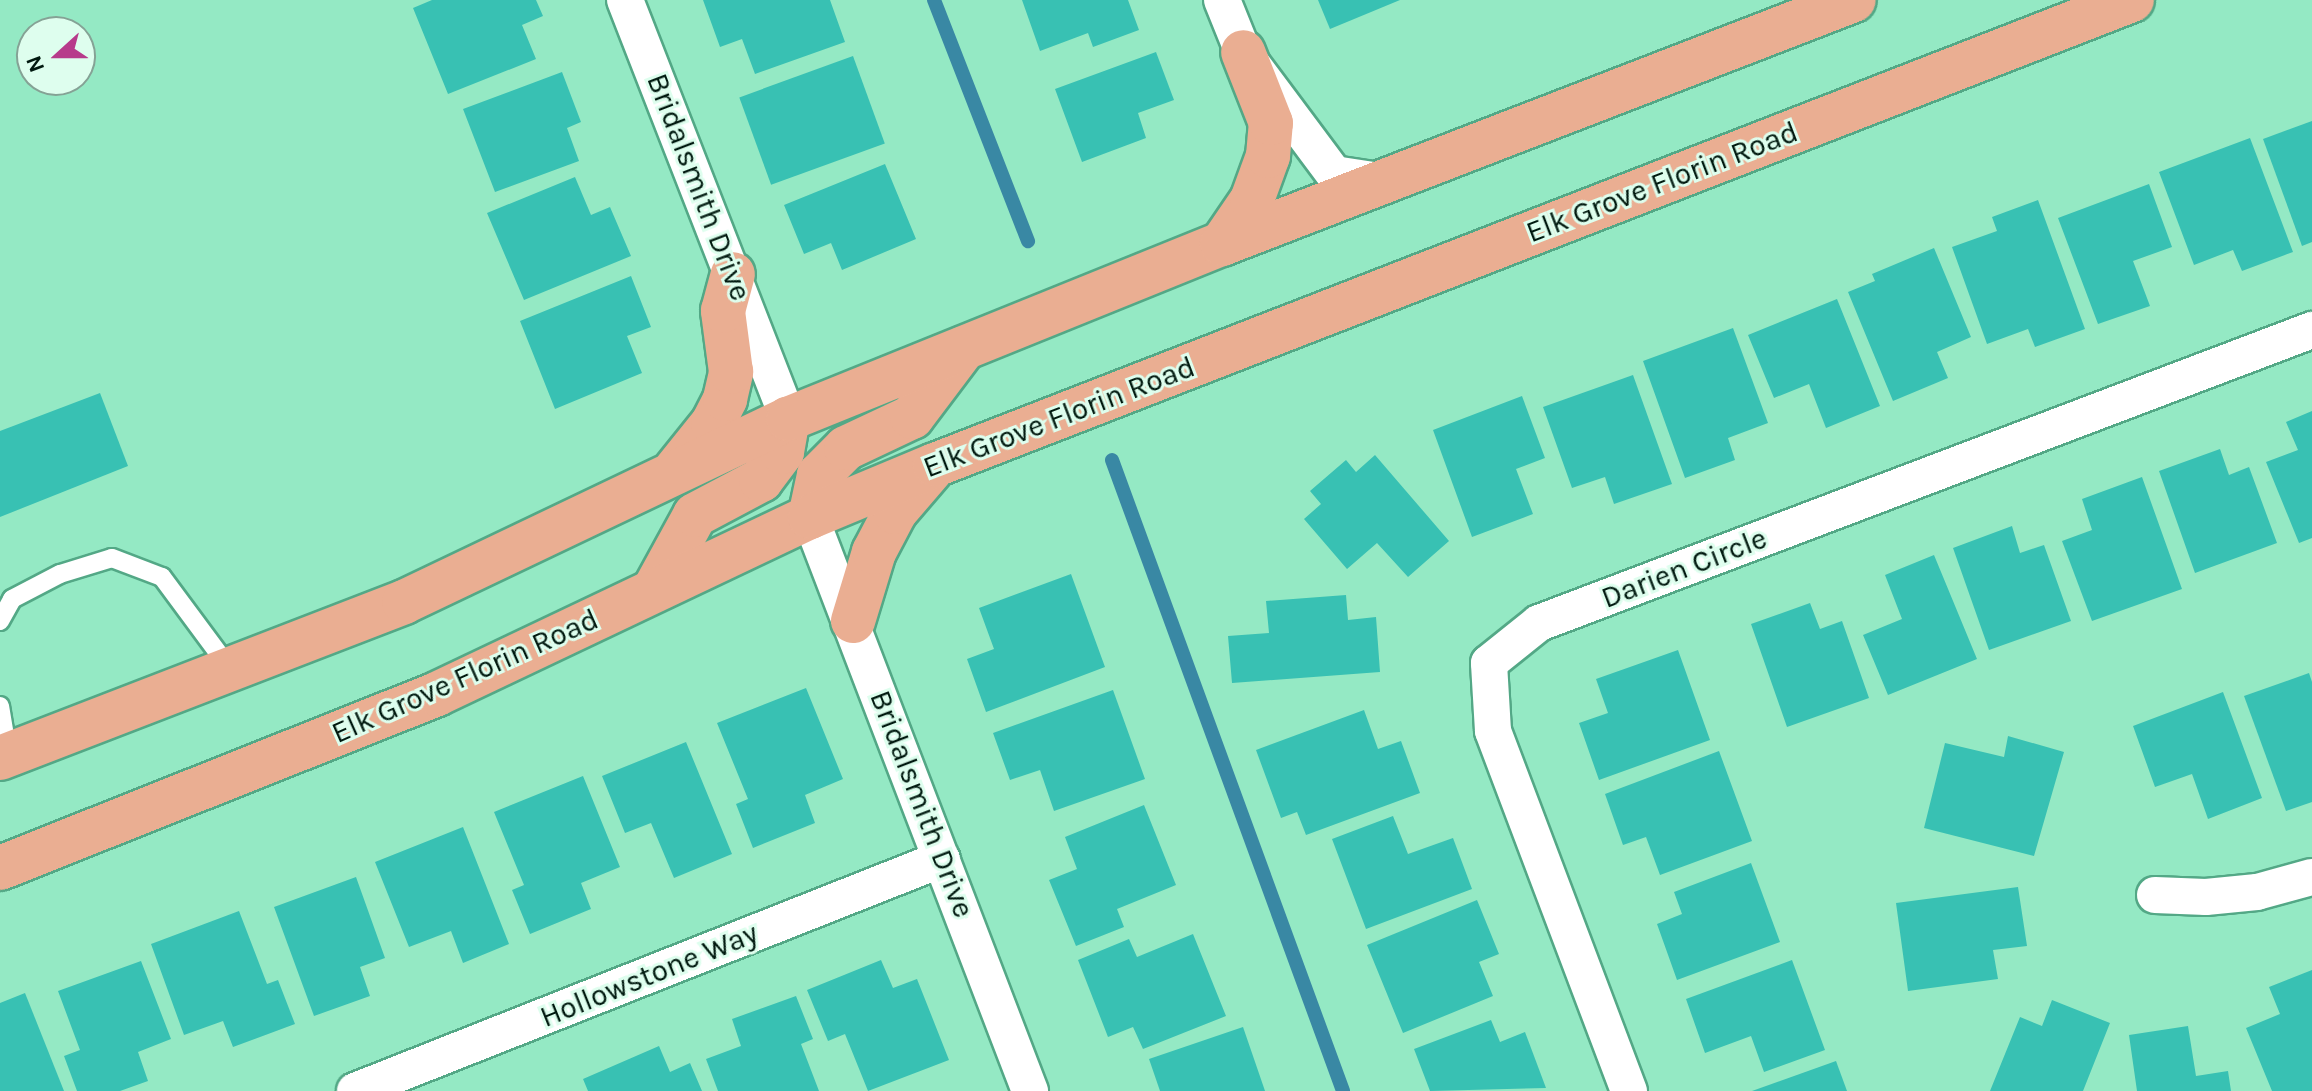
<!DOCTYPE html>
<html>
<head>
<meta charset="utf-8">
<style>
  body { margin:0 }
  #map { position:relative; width:2312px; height:1091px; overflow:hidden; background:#94e9c4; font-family:Karla,sans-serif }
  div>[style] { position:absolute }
  .stream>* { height:14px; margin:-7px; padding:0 7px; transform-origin:7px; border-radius:7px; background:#3988a4 }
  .building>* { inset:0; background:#38c1b3; transform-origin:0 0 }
  .roads { filter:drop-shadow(2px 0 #53a886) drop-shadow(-2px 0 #53a886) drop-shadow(0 2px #53a886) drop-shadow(0 -2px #53a886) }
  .service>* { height:18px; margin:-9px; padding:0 9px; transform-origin:9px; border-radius:9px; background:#fff }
  .minor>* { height:36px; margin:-18px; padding:0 18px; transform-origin:18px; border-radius:18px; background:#fff }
  .primary>* { height:44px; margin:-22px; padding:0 22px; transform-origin:22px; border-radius:22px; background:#eaae92 }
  span { translate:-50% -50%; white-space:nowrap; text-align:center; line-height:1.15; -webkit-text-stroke:6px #defeee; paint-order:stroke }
  .street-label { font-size:30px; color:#00190f }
  .north { position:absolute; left:16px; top:16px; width:80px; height:80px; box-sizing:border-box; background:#defeee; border:2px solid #85a295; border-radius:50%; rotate:249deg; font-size:22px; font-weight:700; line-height:32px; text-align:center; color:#00190f }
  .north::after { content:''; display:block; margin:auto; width:28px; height:36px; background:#b73b8b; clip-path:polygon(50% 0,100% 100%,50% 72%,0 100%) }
</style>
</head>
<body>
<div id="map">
  <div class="stream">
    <i style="left:934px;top:0;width:259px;rotate:68.7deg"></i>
    <i style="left:1112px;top:460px;width:672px;rotate:69.89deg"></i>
  </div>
  <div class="building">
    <i style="clip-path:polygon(432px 0,536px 0,543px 16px,522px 25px,536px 59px,448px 94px,413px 8px)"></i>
    <i style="clip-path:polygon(703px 0,830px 0,845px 42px,755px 74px,742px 39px,720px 47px)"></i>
    <i style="clip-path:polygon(1022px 0,1128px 0,1139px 30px,1093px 47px,1088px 33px,1040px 51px)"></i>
    <i style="clip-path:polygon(1318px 0,1400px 0,1330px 29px)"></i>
    <i style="clip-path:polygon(1156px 52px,1174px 100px,1138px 113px,1146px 138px,1082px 162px,1055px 89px)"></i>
    <i style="left:853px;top:56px;width:93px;height:121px;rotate:70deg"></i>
    <i style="clip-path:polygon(562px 72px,581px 122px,567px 128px,579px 161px,495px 192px,463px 109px)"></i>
    <i style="clip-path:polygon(2312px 121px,2312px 242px,2302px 246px,2263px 139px)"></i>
    <i style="clip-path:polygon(2250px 138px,2293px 252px,2242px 271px,2233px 250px,2194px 265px,2159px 172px)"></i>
    <i style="clip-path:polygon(885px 164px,916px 239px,842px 270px,831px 243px,804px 254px,784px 205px)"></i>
    <i style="clip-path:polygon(575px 177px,591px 215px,610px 207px,631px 256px,524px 300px,487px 213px)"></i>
    <i style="clip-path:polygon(2149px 184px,2172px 247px,2133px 261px,2150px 306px,2098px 324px,2058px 218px)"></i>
    <i style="clip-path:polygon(2038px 200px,2085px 329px,2035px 347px,2028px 329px,1987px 344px,1952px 247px,1997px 231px,1992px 217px)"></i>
    <i style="clip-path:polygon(1934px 248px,1971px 337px,1937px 352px,1948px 378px,1893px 401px,1848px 292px,1875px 281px,1872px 274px)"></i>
    <i style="clip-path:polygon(631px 276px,651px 327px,627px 336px,642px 373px,555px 409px,520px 321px)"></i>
    <i style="clip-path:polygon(1837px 299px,1880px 406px,1826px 428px,1809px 384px,1774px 398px,1748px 335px)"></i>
    <i style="clip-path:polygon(1733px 328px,1768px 423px,1728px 438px,1735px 460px,1685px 478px,1643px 361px)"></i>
    <i style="clip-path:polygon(1633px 375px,1672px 484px,1614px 504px,1605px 477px,1572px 488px,1543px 407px)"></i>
    <i style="clip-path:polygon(100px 393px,128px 466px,0 517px,0 431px)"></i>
    <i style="clip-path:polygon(1522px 396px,1545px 458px,1516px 469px,1533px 514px,1472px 537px,1433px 430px)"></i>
    <i style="clip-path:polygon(2312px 411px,2312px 538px,2299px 543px,2266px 462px,2298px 450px,2286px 422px)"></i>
    <i style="clip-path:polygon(2220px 449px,2229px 475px,2249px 467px,2277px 543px,2195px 573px,2159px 471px)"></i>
    <i style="clip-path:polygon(1375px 455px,1449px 541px,1408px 577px,1377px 543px,1347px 569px,1304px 519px,1321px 504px,1310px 491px,1346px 460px,1356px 472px)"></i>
    <i style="clip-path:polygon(2142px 477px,2182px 589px,2092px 621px,2062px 541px,2092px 530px,2082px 499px)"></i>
    <i style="clip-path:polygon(2012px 526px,2020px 553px,2044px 545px,2071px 621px,1989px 650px,1953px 548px)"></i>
    <i style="clip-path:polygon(1934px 555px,1977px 659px,1888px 695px,1863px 635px,1902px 619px,1885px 575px)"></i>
    <i style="clip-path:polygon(1071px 574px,1105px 667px,986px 712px,967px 659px,994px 649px,979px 608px)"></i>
    <i style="clip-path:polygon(1346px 595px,1348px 620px,1376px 617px,1380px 672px,1232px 683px,1228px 636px,1269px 633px,1266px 601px)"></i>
    <i style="clip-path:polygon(1810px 603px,1820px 629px,1842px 621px,1869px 698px,1787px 727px,1751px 624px)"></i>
    <i style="clip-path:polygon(1678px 650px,1710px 740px,1599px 780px,1579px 723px,1608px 713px,1596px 679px)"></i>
    <i style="clip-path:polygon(2309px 673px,2312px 682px,2312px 802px,2286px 811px,2244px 696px)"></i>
    <i style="clip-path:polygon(806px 688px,843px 779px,805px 795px,815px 823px,753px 848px,736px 804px,748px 799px,717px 723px)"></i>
    <i style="clip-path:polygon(1113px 690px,1145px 779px,1054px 811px,1040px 770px,1010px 780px,993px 733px)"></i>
    <i style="clip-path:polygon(2223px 692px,2262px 798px,2208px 819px,2192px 774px,2155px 787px,2133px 726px)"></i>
    <i style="clip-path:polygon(1364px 710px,1378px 749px,1401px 741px,1420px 793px,1306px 835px,1297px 812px,1281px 818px,1256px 750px)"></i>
    <i style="clip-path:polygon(2008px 736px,2064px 752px,2034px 856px,1924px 828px,1945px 743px,2004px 757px)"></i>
    <i style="clip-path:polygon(686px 742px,732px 854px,674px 878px,651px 823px,625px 833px,602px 776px)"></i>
    <i style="clip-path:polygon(1719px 751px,1752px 841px,1660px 875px,1646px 837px,1623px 845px,1605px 794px)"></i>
    <i style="clip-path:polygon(583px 776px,620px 867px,581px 883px,591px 909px,530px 934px,512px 890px,524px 885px,494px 812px)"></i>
    <i style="clip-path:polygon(1144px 805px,1176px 885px,1117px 909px,1124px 927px,1076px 946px,1049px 880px,1077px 869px,1065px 837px)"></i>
    <i style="clip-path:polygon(1393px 816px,1408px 854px,1453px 838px,1472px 889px,1366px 929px,1332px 839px)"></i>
    <i style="clip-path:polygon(463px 827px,509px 944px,463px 963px,451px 931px,409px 947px,375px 862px)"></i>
    <i style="clip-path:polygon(1751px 863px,1780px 942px,1677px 980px,1657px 924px,1682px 914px,1674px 892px)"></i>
    <i style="clip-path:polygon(356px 877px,385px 958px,360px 967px,370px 996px,314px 1016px,274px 907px)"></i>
    <i style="clip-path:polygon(2018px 887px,2027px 946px,1993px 950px,1998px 979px,1908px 991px,1896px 903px)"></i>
    <i style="clip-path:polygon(1477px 900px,1499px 954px,1479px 962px,1493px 996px,1403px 1033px,1367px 945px)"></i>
    <i style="clip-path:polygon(239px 911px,267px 984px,278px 980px,295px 1024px,233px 1047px,223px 1021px,184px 1035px,151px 944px)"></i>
    <i style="clip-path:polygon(1193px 934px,1226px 1016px,1143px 1049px,1133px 1027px,1108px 1037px,1078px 960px,1129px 939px,1137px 957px)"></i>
    <i style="clip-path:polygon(881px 960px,893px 988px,917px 979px,949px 1060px,868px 1091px,845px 1034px,828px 1041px,807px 990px)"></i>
    <i style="clip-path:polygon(1792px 960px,1825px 1050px,1764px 1072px,1751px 1036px,1705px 1053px,1686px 999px)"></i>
    <i style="clip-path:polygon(141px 961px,171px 1039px,138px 1052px,148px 1081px,120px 1091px,77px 1091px,64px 1056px,80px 1050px,58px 991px)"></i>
    <i style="clip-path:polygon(2312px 970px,2312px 1091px,2272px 1091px,2246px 1028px,2280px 1014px,2269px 987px)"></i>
    <i style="clip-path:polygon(25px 993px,64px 1091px,0 1091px,0 1003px)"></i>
    <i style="clip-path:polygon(796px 996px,813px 1039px,801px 1044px,819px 1091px,718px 1091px,706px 1059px,741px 1046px,732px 1019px)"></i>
    <i style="clip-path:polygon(2052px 1000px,2110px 1023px,2083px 1091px,1990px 1091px,2020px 1017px,2042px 1026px)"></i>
    <i style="clip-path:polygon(1491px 1020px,1500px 1042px,1525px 1032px,1546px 1088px,1430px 1091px,1414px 1049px)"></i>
    <i style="clip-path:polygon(2188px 1026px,2196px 1076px,2228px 1071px,2231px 1091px,2137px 1091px,2129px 1035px)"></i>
    <i style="clip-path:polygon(1243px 1027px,1265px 1091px,1160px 1091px,1149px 1059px)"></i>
    <i style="clip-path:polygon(659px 1046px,670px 1072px,690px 1063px,702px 1091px,588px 1091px,583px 1079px)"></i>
    <i style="clip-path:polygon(1836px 1061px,1847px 1091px,1752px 1091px)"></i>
  </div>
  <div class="roads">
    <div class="service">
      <i style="left:0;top:621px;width:25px;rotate:-61deg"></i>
      <i style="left:12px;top:599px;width:54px;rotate:-27.5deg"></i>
      <i style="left:60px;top:574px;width:54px;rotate:-17.1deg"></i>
      <i style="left:112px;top:558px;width:53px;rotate:20.8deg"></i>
      <i style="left:162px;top:577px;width:114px;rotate:53.5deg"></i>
      <i style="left:0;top:706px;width:49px;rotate:80.5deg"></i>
    </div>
    <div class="minor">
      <i style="left:625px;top:0;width:450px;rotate:68.7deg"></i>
      <i style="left:1222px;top:0;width:56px;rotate:68deg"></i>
      <i style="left:1243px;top:52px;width:152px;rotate:53.3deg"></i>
      <i style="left:1334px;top:174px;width:53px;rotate:8.7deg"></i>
      <i style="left:810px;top:517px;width:615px;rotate:69.03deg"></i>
      <i style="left:2155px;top:895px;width:51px;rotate:2.2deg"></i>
      <i style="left:2206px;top:897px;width:51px;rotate:-5.6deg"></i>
      <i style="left:2257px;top:892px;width:57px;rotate:-15.3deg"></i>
      <i style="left:355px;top:1091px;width:631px;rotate:-21.57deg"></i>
      <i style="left:1629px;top:1091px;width:385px;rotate:-110.7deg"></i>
      <i style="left:1493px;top:731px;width:68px;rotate:-93.4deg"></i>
      <i style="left:1489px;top:663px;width:64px;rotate:-38.7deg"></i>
      <i style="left:1539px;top:623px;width:827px;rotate:-20.76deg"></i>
    </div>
    <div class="primary">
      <i style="left:1222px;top:244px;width:53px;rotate:-55.7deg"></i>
      <i style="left:1252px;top:200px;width:47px;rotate:-70deg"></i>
      <i style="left:1268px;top:156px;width:33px;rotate:-85deg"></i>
      <i style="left:1271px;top:123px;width:76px;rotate:-111.5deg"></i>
      <i style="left:676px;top:469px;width:59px;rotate:-51.2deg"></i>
      <i style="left:713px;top:423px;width:27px;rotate:-63deg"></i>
      <i style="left:725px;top:399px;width:28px;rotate:-77deg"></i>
      <i style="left:731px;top:372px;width:62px;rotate:-97.5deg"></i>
      <i style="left:723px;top:311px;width:38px;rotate:-75deg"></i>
      <i style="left:810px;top:517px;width:43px;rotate:-77.9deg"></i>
      <i style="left:819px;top:475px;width:38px;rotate:-45deg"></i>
      <i style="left:846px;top:448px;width:73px;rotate:-25.2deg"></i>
      <i style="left:912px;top:417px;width:86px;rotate:-53deg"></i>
      <i style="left:654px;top:590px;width:85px;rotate:-61.3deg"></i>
      <i style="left:695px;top:515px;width:75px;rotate:-27.9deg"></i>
      <i style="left:761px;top:480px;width:35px;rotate:-53deg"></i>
      <i style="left:782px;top:452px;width:34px;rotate:-80deg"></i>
      <i style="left:853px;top:621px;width:72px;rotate:-73.1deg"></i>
      <i style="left:874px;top:552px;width:45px;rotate:-62.3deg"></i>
      <i style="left:895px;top:512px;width:55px;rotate:-49.4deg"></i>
      <i style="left:0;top:758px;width:433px;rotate:-21.1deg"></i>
      <i style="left:404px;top:602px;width:425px;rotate:-25.5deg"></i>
      <i style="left:788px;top:419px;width:468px;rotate:-22deg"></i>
      <i style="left:1222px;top:244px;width:677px;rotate:-21.11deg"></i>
      <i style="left:0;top:868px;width:470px;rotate:-21.7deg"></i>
      <i style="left:437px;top:694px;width:413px;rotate:-25.4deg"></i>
      <i style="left:810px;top:517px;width:135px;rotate:-22.6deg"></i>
      <i style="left:935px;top:465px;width:1284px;rotate:-21.23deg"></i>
    </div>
  </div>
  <div class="street-label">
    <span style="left:1662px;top:182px;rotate:-21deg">Elk Grove Florin Road</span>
    <span style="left:699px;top:187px;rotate:69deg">Bridalsmith Drive</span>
    <span style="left:1059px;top:417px;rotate:-21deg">Elk Grove Florin Road</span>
    <span style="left:1684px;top:568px;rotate:-21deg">Darien Circle</span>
    <span style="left:465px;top:676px;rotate:-24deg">Elk Grove Florin Road</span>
    <span style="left:922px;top:804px;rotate:69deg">Bridalsmith Drive</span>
    <span style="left:649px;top:975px;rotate:-22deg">Hollowstone Way</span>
  </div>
  <div class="north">N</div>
</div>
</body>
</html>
